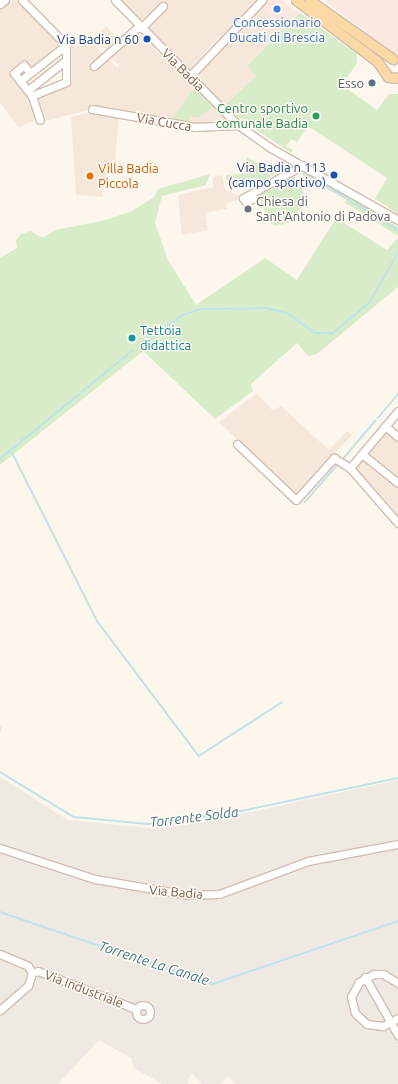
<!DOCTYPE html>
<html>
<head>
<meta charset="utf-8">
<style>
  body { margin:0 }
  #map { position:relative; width:398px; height:1084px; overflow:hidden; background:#fdf6ec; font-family:Ubuntu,sans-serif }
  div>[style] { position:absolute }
  .residential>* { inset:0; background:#f5e8da; transform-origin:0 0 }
  .commercial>* { inset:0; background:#fde8e0 }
  .industrial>* { inset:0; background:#efe9e4 }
  .green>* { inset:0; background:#d8ecc9 }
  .stream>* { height:1.5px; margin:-0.75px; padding:0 0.75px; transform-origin:0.75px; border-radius:0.75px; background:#bfe3e8 }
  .roads { filter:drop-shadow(1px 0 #d1beb0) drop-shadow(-1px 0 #d1beb0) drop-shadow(0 1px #d1beb0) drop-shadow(0 -1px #d1beb0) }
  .minor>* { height:7px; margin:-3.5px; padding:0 3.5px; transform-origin:3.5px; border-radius:3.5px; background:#fff }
  .minor>.ring { margin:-3.5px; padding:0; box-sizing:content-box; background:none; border:7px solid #fff; border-radius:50% }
  .major>* { height:9px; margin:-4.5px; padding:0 4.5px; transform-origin:4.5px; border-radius:4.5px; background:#fbd9a5 }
  .dots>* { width:11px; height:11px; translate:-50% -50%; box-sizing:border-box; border:2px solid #fffaf3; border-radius:50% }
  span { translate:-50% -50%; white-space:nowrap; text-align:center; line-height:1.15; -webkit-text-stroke:3px #fffaf3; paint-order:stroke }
  .shop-label { font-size:13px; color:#366cbe }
  .transit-label { font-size:13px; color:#164399 }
  .right { translate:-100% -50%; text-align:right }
  .street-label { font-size:13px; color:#7a5c4d }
  .service-label { font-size:13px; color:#4e5e75 }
  .leisure-label { font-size:13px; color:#27864d }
  .food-label { font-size:13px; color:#c56008 }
  .left { translate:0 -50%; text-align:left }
  .worship-label { font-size:13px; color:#5b616d }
  .culture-label { font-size:13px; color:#0d838f }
  .water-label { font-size:14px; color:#437c86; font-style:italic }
</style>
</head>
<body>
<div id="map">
  <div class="residential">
    <i style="clip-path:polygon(11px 0,17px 0,59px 42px,57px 47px,30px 68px,24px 60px,9px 71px,31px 100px,37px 119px,19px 128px,0 103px,0 8px)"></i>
    <i style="clip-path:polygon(119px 0,259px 0,220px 40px,217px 38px,189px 71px)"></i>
    <i style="clip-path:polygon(259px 5px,284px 29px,248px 66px,256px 76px,223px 107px,191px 77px)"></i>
    <i style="left:106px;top:26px;width:18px;height:16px;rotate:47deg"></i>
    <i style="clip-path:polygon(137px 31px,194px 88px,169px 123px,99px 107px,43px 122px,36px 98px,71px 86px,71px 43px,75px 47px,87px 37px,117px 68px,119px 65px,108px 55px)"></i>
    <i style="clip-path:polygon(214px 107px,229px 123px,189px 125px,190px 117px)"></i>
    <i style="clip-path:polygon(92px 112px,96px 116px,101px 112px,119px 114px,114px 175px,106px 174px,102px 197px,76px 195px,71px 117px)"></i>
    <i style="clip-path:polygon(222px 175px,225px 190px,238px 195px,239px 200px,226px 203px,227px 209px,205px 213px,208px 230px,182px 235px,178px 195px,213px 187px,213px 177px)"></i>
    <i style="clip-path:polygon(257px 393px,273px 411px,281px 406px,329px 450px,347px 431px,352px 435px,297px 495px,219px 422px)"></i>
    <i style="clip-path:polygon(387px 432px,398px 441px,398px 477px,369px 454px)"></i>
    <i style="clip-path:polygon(364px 458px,398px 485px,398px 520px,354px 469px)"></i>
  </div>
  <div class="commercial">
    <i style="clip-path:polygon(264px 0,282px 0,300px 13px,284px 29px,259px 5px)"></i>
    <i style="clip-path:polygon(324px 0,398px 0,398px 53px,393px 53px)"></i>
  </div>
  <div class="industrial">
    <i style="clip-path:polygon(0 777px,68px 820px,148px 828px,200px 823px,398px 780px,398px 1084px,236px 1084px,228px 1076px,220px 1084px,202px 1084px,191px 1073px,187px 1084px,162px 1084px,134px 1068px,131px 1058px,99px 1040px,58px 1084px,0 1084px)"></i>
  </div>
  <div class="green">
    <i style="clip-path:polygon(300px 13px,357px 54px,357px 63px,342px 85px,377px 110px,389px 94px,398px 94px,398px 214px,375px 199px,387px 178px,308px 126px,297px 142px,291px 139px,286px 146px,293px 150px,291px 153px,223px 107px,256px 76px,247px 66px)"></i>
    <i style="clip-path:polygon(194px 88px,214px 107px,199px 117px,190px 117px,189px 125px,169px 123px)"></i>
    <i style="clip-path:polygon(246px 157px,274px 171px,286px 170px,251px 185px,228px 186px,226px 175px,249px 173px)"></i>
    <i style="clip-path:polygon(304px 169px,348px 195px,346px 199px,305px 178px,300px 171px)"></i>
    <i style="clip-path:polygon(210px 174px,206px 185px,162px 196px,155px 223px,168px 260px,196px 305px,265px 258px,297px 280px,336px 218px,387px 250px,398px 238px,398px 287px,317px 354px,308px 356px,297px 343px,251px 384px,253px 391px,215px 419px,143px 351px,0 465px,0 258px,17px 248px,16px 240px,21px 234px,30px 231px,43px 238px,55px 230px,102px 221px,132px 211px,154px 197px,158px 189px)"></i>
    <i style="clip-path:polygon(293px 174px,308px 200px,288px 223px,275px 226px,269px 222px,257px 192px)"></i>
    <i style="clip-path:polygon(351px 197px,398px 227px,398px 236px,344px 202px)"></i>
  </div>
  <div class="stream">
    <i style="left:304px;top:172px;width:110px;rotate:31.7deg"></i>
    <i style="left:139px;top:345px;width:53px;rotate:-34.3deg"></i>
    <i style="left:183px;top:315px;width:20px;rotate:-18deg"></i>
    <i style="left:202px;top:309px;width:65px;rotate:-0.9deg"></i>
    <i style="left:267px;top:308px;width:23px;rotate:15deg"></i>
    <i style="left:289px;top:314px;width:32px;rotate:36deg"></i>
    <i style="left:315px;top:333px;width:18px"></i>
    <i style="left:333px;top:333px;width:47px;rotate:-39.8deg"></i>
    <i style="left:369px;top:303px;width:58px;rotate:-59.9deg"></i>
    <i style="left:378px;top:418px;width:31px;rotate:-50deg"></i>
    <i style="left:11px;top:450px;width:193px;rotate:63.2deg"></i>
    <i style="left:98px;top:622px;width:168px;rotate:53deg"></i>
    <i style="left:199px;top:756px;width:98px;rotate:-32.9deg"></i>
    <i style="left:344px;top:458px;width:48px;rotate:-50deg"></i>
    <i style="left:0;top:459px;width:172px;rotate:-39.3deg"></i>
    <i style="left:305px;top:502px;width:50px;rotate:-49deg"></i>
    <i style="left:0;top:727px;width:3px;rotate:90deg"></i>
    <i style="left:0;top:772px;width:87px;rotate:31.3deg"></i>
    <i style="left:74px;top:817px;width:74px;rotate:5.4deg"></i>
    <i style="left:148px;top:824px;width:85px;rotate:-7.5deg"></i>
    <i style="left:232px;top:813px;width:170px;rotate:-11.9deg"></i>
    <i style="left:0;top:912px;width:225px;rotate:18.7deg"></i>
    <i style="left:213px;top:984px;width:195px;rotate:-18.8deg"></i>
  </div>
  <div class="roads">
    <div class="minor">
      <i style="left:22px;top:0;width:63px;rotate:45.6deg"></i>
      <i style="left:66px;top:45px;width:37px;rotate:90deg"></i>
      <i style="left:66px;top:82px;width:37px;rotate:158deg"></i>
      <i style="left:32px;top:96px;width:25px;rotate:72deg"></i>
      <i style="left:115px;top:0;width:175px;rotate:45.5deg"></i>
      <i style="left:238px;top:125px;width:38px;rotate:35deg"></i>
      <i style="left:269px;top:147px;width:148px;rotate:29.5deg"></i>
      <i style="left:0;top:4px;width:6px;rotate:-39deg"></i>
      <i style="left:141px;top:28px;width:31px;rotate:-45deg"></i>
      <i style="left:94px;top:66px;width:60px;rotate:-41.6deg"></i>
      <i style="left:30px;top:73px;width:10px;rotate:-127deg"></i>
      <i style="left:24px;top:65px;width:13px;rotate:141deg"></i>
      <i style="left:14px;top:73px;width:29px;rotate:52deg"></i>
      <i style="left:190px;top:76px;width:105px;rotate:-46.5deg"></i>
      <i style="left:20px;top:81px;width:58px;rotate:-38deg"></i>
      <i style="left:28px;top:90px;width:48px;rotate:-38.3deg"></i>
      <i style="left:92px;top:109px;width:105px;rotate:9.9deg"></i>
      <i style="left:195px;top:127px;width:43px;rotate:-2.7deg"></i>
      <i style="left:254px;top:198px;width:9px;rotate:153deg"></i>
      <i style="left:246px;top:202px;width:5px;rotate:-127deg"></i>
      <i style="left:243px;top:198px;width:68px;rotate:-28.8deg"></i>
      <i style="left:398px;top:411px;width:75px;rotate:130.1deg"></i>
      <i style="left:350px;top:468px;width:73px;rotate:48.9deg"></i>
      <i style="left:385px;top:426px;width:17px;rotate:40deg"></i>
      <i style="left:237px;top:444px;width:81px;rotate:43.5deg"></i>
      <i style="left:296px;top:500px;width:57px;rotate:-47.9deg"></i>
      <i style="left:334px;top:458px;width:19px;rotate:32deg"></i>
      <i style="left:362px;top:454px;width:46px;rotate:38.9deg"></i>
      <i style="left:0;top:848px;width:100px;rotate:18.1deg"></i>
      <i style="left:95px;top:879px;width:95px;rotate:9.7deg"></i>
      <i style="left:189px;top:895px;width:30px;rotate:-2deg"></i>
      <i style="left:219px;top:894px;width:95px;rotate:-20.3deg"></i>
      <i style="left:308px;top:861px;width:92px;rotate:-10.7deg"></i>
      <i style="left:0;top:954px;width:30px;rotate:23deg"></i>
      <i style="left:28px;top:966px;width:8px;rotate:60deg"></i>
      <i style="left:365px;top:977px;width:67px;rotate:60.4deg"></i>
      <i style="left:398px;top:983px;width:17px;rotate:-149deg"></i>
      <i style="left:383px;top:974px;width:9px;rotate:180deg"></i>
      <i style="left:374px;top:974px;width:17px;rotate:152deg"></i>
      <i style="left:359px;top:982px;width:17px;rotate:118deg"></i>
      <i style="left:351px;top:997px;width:16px;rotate:76deg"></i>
      <i style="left:355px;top:1013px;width:16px;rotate:43deg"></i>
      <i style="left:367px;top:1024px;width:16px;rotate:7deg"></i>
      <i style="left:383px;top:1026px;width:17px;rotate:-28deg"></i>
      <i class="ring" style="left:136px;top:1005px;width:7px;height:7px"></i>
      <i style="left:0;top:1010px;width:37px;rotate:-41deg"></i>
      <i style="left:28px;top:986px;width:14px;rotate:-73deg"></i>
      <i style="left:32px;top:973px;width:6px;rotate:-18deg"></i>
      <i style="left:38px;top:971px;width:105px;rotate:21.2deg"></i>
    </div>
    <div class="major">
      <i style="left:296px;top:0;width:101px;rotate:37deg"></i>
      <i style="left:377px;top:61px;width:19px;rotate:55deg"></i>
      <i style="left:388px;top:77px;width:10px;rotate:6deg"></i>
      <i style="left:309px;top:0;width:103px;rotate:35.1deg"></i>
    </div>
  </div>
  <div class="dots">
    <i style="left:277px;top:9px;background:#3f7fe0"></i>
    <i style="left:147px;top:39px;background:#1a4fb4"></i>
    <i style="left:372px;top:83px;background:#5c6f8a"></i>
    <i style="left:316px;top:116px;background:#2e9e5b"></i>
    <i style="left:334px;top:175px;background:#1a4fb4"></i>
    <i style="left:90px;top:176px;background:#e8710a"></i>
    <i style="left:248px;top:209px;background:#6b7280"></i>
    <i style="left:132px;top:338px;background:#0f9aa8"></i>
  </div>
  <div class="shop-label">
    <span style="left:277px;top:30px">Concessionario<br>Ducati di Brescia</span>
  </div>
  <div class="transit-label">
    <span class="right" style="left:139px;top:39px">Via Badia n 60</span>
    <span class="right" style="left:326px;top:175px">Via Badia n 113<br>(campo sportivo)</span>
  </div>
  <div class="street-label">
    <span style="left:183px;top:70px;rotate:45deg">Via Badia</span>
    <span style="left:164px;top:122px;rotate:10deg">Via Cucca</span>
    <span style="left:176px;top:892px;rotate:5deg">Via Badia</span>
    <span style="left:84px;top:989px;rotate:21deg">Via Industriale</span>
  </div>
  <div class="service-label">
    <span class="right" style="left:364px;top:83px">Esso</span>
  </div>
  <div class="leisure-label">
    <span class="right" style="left:308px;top:116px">Centro sportivo<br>comunale Badia</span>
  </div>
  <div class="food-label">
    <span class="left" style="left:98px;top:176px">Villa Badia<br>Piccola</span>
  </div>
  <div class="worship-label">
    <span class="left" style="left:256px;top:209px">Chiesa di<br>Sant'Antonio di Padova</span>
  </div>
  <div class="culture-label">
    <span class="left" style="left:140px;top:338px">Tettoia<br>didattica</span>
  </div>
  <div class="water-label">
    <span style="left:194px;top:817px;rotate:-7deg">Torrente Solda</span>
    <span style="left:154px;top:963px;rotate:18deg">Torrente La Canale</span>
  </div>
</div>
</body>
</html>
